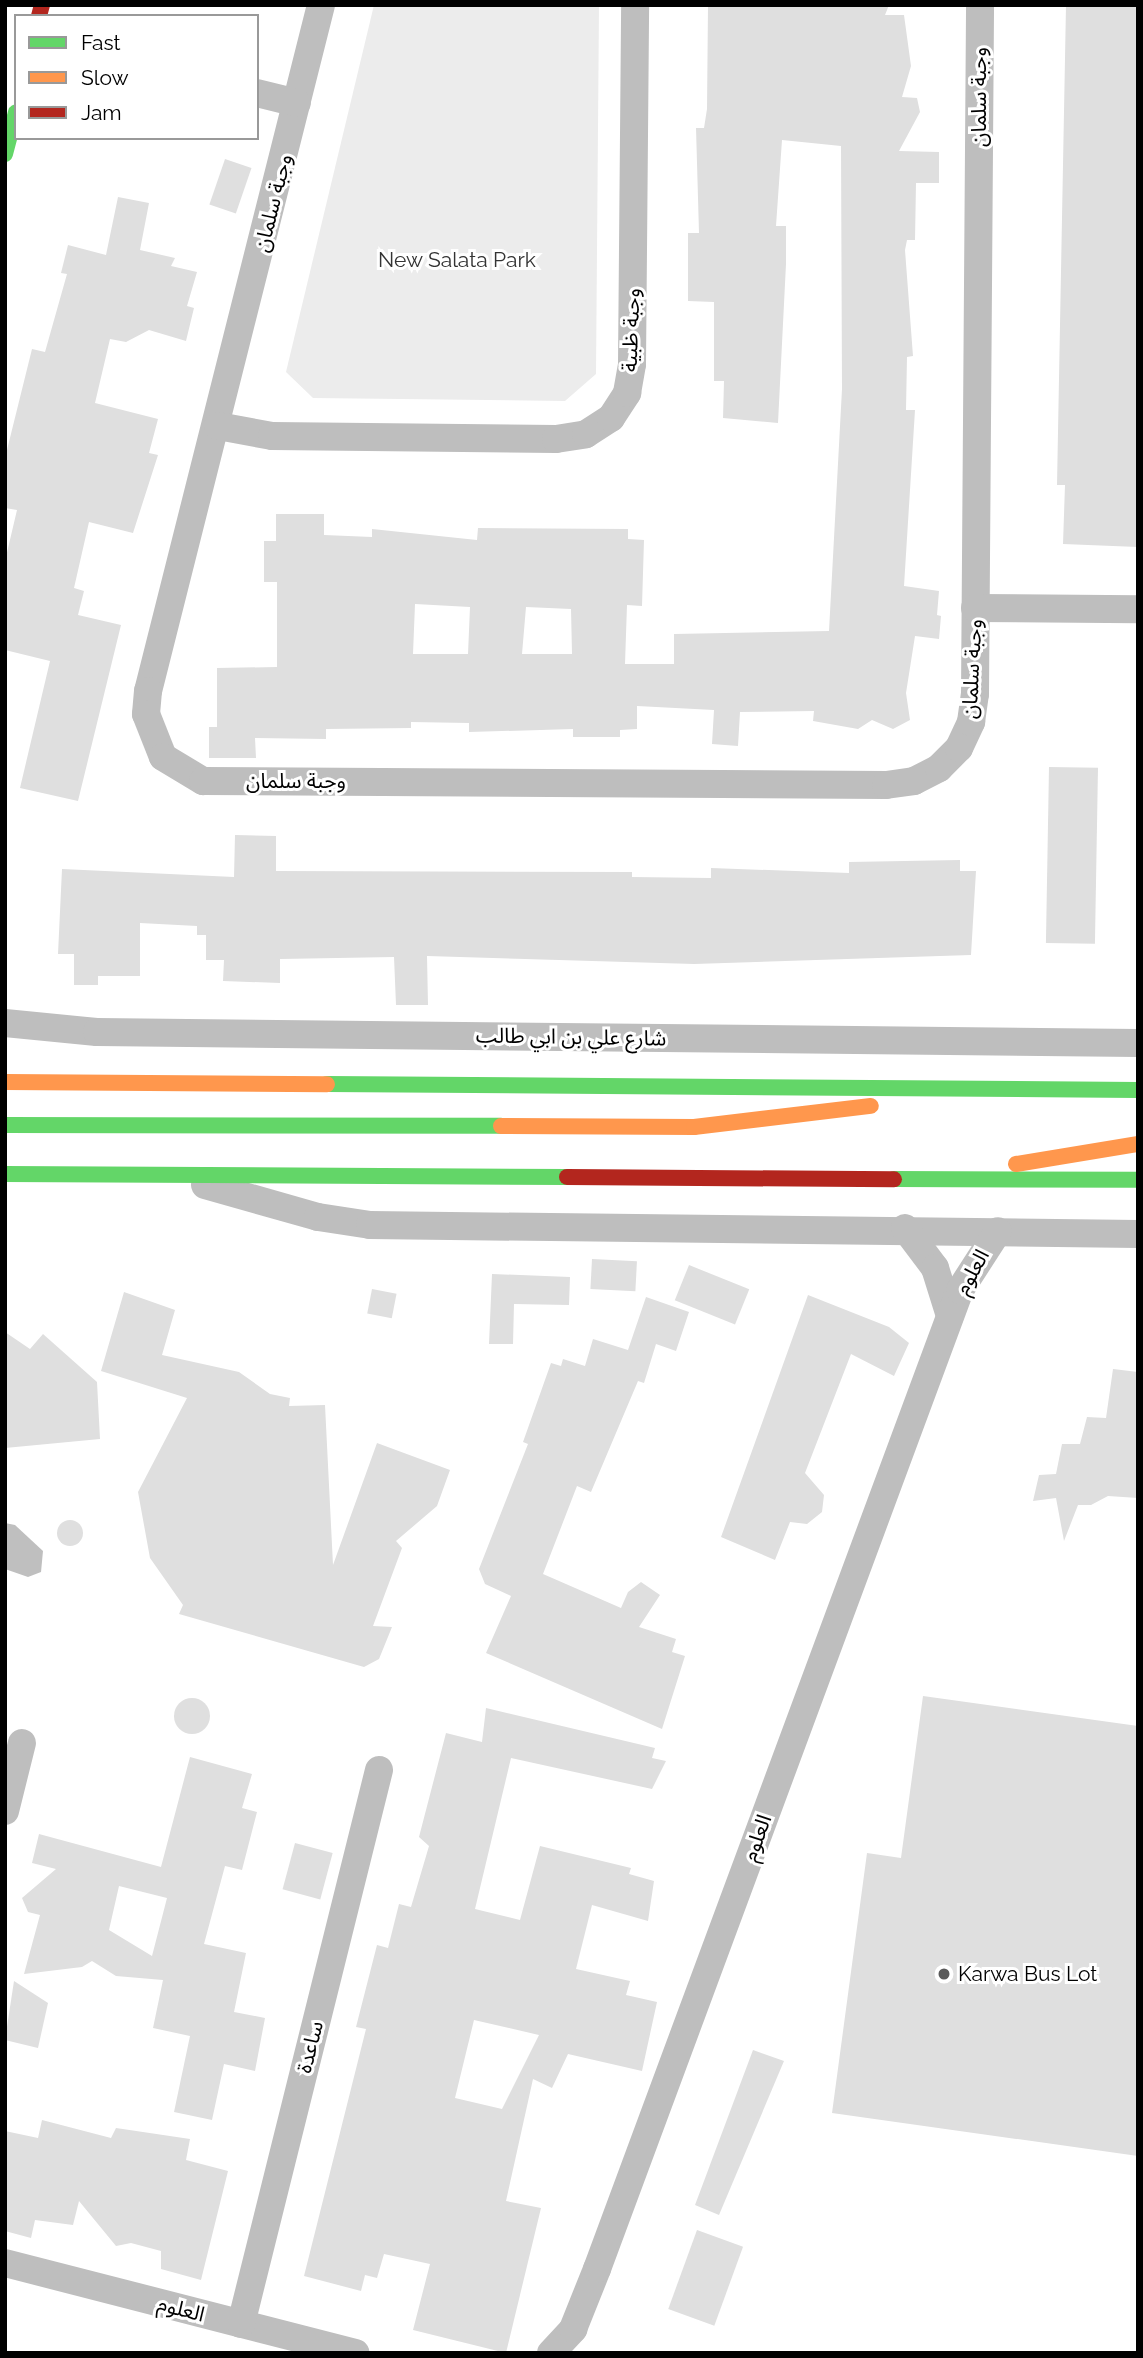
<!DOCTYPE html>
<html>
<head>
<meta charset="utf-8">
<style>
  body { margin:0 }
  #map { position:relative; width:1143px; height:2358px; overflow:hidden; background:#fff; font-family:Raleway,"Noto Sans Arabic",sans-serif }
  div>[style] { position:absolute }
  .green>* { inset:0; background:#ececec }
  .water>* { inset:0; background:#bfbfbf }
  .building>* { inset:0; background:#dfdfdf; transform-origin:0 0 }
  .round { border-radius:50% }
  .street>* { height:28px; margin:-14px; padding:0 14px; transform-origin:14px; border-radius:14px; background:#bebebe }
  .fast>* { height:16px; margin:-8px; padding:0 8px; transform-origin:8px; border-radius:8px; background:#63d668 }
  .slow>* { height:16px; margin:-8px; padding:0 8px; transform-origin:8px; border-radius:8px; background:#ff974d }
  .jam>* { height:16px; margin:-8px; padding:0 8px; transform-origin:8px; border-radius:8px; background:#b3261e }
  .dots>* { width:19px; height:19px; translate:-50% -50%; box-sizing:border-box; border:4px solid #fff; border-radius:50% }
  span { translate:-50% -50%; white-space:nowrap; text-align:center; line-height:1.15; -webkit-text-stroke:6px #fff; paint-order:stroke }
  .street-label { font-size:21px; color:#000 }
  .park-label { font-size:21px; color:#333 }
  .poi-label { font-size:21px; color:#000 }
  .left { translate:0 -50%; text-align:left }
  .frame { position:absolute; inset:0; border:7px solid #000; pointer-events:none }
  .legend { position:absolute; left:14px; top:14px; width:245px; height:126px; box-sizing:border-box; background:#fff; border:2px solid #999; margin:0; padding:9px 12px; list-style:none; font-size:21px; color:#000 }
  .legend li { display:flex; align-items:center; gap:14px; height:35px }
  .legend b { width:35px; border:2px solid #999 }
</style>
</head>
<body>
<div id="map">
  <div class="green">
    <i style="clip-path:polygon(374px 5px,599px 5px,596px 374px,565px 401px,313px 398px,286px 372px)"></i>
  </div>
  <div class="water">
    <i style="clip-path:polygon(5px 1523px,15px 1525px,43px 1551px,41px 1572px,28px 1577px,5px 1569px)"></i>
  </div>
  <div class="building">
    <i style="clip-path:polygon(evenodd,708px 5px,889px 5px,885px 15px,904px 15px,911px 66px,902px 97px,917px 98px,920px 112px,899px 151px,939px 152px,939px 183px,916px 183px,915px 240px,907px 240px,905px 250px,913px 356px,907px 357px,906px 410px,915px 410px,904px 586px,939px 591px,937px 615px,941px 616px,939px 639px,915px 636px,906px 693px,910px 720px,893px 729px,872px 720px,858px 729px,813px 721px,814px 711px,740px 712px,738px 746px,712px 744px,714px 710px,637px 706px,637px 729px,620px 730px,620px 737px,573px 737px,573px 729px,469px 732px,469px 723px,411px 722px,411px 728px,326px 729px,326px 739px,255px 738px,256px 758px,209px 758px,209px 727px,217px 727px,217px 668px,277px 667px,277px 582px,264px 582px,264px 541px,276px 541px,276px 514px,324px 514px,324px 535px,372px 537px,372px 529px,477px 540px,478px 528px,628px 529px,628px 539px,644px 540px,642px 606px,627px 605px,625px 664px,674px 664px,674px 634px,829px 631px,842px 389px,841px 146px,782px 140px,776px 226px,786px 226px,786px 264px,778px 423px,723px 418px,724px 381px,714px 381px,714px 302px,688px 301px,688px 233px,699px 233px,696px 128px,704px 128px,707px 109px,708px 5px,415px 604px,470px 607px,468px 654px,413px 654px,415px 604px,708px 5px,526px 607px,571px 609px,572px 654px,522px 654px,526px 607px)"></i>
    <i style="clip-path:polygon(1066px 5px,1138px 5px,1138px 547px,1063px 544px,1065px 485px,1057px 485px)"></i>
    <i style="left:225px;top:159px;width:28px;height:48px;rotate:19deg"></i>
    <i style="clip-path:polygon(118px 197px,149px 203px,140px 250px,175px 258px,171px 266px,197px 272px,187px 306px,194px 308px,186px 341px,149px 330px,126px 342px,110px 339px,95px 403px,158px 419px,149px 453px,158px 455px,133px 533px,89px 522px,74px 588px,84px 591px,78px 615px,121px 625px,78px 801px,20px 788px,50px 661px,5px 650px,5px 561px,17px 510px,5px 508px,5px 458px,32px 349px,45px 352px,67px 274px,61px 273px,68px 245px,106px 255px)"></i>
    <i style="left:1049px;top:767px;width:49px;height:176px;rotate:1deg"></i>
    <i style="clip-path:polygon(235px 835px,276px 836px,276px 871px,632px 872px,632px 877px,711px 878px,711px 868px,849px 873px,849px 862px,960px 860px,960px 871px,976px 871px,971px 955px,694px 964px,427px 956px,428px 1005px,396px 1005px,394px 957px,280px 959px,280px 983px,223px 981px,224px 960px,206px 960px,206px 935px,197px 935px,197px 926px,140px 923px,140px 976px,98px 976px,98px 985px,74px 985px,74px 954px,58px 954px,62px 869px,234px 877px)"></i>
    <i style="left:592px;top:1259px;width:45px;height:30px;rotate:3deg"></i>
    <i style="left:689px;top:1265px;width:65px;height:38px;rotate:22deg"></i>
    <i style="clip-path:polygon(492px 1274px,570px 1277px,569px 1305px,514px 1304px,513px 1344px,489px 1344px)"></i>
    <i style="left:372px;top:1289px;width:25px;height:25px;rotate:11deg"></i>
    <i style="clip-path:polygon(124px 1292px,175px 1310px,162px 1355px,239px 1372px,270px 1394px,290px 1398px,289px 1406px,325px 1405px,333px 1565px,377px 1443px,450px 1470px,437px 1506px,396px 1541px,402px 1548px,373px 1626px,392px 1627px,379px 1659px,364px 1667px,179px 1614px,183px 1605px,150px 1558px,138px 1492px,187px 1398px,101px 1371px)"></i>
    <i style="clip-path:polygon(808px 1295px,889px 1327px,909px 1343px,894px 1376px,851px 1354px,805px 1473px,824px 1495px,822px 1512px,807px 1524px,790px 1522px,775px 1560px,721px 1537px)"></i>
    <i style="clip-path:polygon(646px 1297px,689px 1312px,676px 1351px,656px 1344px,644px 1383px,638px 1381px,591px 1492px,577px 1486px,543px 1574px,621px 1608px,628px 1592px,641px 1582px,660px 1595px,639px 1627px,676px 1639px,672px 1652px,685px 1656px,662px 1729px,486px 1653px,511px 1596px,485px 1584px,479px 1569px,528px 1444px,523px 1442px,551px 1363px,561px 1366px,563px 1359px,585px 1366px,593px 1339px,628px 1350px)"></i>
    <i style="clip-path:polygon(5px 1332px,30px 1349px,43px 1334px,97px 1382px,100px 1439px,5px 1448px)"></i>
    <i style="clip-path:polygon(1113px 1369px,1138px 1372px,1138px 1498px,1108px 1496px,1091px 1505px,1078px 1505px,1064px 1541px,1056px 1498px,1033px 1501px,1039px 1475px,1056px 1474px,1062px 1444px,1080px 1444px,1087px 1417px,1106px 1418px)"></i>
    <i class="round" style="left:57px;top:1520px;width:26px;height:26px"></i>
    <i style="clip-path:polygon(923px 1696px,1138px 1726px,1138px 2156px,832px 2113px,867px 1853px,901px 1858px)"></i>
    <i class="round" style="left:174px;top:1698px;width:36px;height:36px"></i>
    <i style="clip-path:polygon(evenodd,486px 1708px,655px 1748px,652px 1758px,666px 1761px,652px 1789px,511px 1758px,475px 1909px,520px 1920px,540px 1846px,631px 1868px,629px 1874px,654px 1881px,648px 1921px,592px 1905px,576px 1969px,630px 1981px,626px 1995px,657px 2002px,642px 2071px,568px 2054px,552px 2088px,533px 2079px,506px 2201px,541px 2208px,506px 2353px,413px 2330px,430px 2264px,384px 2254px,377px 2278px,365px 2275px,361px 2291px,304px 2276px,366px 2029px,356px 2027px,377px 1945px,388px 1948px,399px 1904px,411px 1907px,429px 1846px,419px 1837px,446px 1733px,482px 1742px,486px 1708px,474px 2020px,539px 2035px,502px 2109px,455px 2098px,474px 2020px)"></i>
    <i style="clip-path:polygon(evenodd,190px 1757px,252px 1774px,242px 1808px,257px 1812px,242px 1870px,225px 1866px,204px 1944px,246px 1953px,234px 2012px,265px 2018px,255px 2071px,224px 2064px,212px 2120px,174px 2112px,190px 2036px,153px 2028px,163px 1980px,116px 1976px,92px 1961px,82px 1967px,24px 1974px,40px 1915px,28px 1912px,22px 1898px,56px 1869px,32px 1863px,39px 1834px,161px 1867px,190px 1757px,119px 1886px,167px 1898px,152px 1956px,109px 1930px,119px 1886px)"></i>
    <i style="left:295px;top:1843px;width:39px;height:48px;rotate:15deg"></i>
    <i style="clip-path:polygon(14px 1981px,48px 2003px,38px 2048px,5px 2040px)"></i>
    <i style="clip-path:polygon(753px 2050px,784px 2061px,719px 2215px,695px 2205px)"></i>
    <i style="clip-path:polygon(42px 2120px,111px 2138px,116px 2128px,190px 2139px,186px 2160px,228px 2171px,201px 2280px,161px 2269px,161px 2251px,131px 2243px,116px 2246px,79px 2201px,73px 2225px,35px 2220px,31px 2238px,5px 2231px,5px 2131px,38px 2138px)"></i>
    <i style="left:697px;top:2230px;width:49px;height:84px;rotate:20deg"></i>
  </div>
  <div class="street">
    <i style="left:321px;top:5px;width:707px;rotate:104.15deg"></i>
    <i style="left:148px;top:691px;width:23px;rotate:95deg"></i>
    <i style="left:146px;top:714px;width:46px;rotate:68.4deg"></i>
    <i style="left:163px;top:757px;width:47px;rotate:31deg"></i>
    <i style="left:203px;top:781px;width:683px;rotate:0.34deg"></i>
    <i style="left:886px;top:785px;width:28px;rotate:-8deg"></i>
    <i style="left:914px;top:781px;width:28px;rotate:-27deg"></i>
    <i style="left:939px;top:768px;width:28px;rotate:-45deg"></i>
    <i style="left:959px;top:748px;width:29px;rotate:-65deg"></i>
    <i style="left:971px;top:722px;width:28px;rotate:-82deg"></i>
    <i style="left:975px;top:694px;width:689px;rotate:-89.58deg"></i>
    <i style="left:257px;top:93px;width:41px;rotate:14deg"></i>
    <i style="left:218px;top:426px;width:55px;rotate:10.5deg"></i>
    <i style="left:272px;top:436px;width:284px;rotate:0.6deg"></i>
    <i style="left:556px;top:439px;width:30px;rotate:-9deg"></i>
    <i style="left:586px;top:434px;width:30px;rotate:-33deg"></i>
    <i style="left:611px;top:418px;width:30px;rotate:-57deg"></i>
    <i style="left:627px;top:393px;width:29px;rotate:-80deg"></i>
    <i style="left:632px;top:364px;width:359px;rotate:-89.5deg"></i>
    <i style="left:975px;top:608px;width:163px;rotate:0.4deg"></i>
    <i style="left:5px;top:1023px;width:92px;rotate:5.6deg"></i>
    <i style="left:97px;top:1032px;width:1041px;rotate:0.61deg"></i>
    <i style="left:205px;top:1185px;width:117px;rotate:15.8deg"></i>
    <i style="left:318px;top:1217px;width:53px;rotate:8.7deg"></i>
    <i style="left:370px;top:1225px;width:768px;rotate:0.67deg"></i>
    <i style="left:905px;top:1228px;width:50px;rotate:53.1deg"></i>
    <i style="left:935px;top:1268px;width:50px;rotate:72.6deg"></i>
    <i style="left:5px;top:1811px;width:70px;rotate:-76deg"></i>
    <i style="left:5px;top:2263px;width:362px;rotate:14.4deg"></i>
    <i style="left:241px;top:2324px;width:571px;rotate:-76.01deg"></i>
    <i style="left:551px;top:2353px;width:33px;rotate:-47deg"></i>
    <i style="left:573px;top:2329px;width:65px;rotate:-68.2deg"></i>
    <i style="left:597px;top:2269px;width:1044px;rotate:-69.66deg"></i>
    <i style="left:960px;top:1290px;width:70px;rotate:-57.2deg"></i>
  </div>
  <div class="fast">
    <i style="left:5px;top:154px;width:43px;rotate:-75.3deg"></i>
    <i style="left:327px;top:1084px;width:811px;rotate:0.42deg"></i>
    <i style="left:5px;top:1125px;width:496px;rotate:0.1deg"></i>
    <i style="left:5px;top:1174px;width:562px;rotate:0.31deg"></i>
    <i style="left:894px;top:1179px;width:244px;rotate:0.2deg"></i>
  </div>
  <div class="slow">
    <i style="left:5px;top:1082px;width:322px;rotate:0.4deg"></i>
    <i style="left:501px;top:1126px;width:193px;rotate:0.3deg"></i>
    <i style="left:694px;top:1127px;width:178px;rotate:-6.8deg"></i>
    <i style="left:1016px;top:1164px;width:124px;rotate:-9.3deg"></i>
  </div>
  <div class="jam">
    <i style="left:39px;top:16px;width:11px;rotate:-75deg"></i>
    <i style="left:567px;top:1177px;width:327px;rotate:0.4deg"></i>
  </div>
  <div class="dots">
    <i style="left:944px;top:1974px;background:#595959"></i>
  </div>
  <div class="street-label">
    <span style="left:979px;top:97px;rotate:-90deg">وجبة سلمان</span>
    <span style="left:273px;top:203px;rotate:-76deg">وجبة سلمان</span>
    <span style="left:631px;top:330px;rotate:-88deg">وجبة ظبية</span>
    <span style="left:972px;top:669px;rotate:-87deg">وجبة سلمان</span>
    <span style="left:296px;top:781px">وجبة سلمان</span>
    <span style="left:571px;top:1037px;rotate:1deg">شارع علي بن ابي طالب</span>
    <span style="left:972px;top:1272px;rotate:-61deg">العلوم</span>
    <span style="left:757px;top:1838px;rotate:-70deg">العلوم</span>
    <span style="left:310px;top:2047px;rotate:-76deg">ساعدة</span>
    <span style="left:181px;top:2309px;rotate:15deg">العلوم</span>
  </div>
  <div class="park-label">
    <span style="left:457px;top:260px">New Salata Park</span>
  </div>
  <div class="poi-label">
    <span class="left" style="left:958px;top:1974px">Karwa Bus Lot</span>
  </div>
  <div class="frame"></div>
  <ul class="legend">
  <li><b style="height:9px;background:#63d668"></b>Fast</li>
  <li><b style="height:9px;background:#ff974d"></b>Slow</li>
  <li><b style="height:9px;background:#b3261e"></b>Jam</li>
  </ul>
</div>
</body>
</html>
